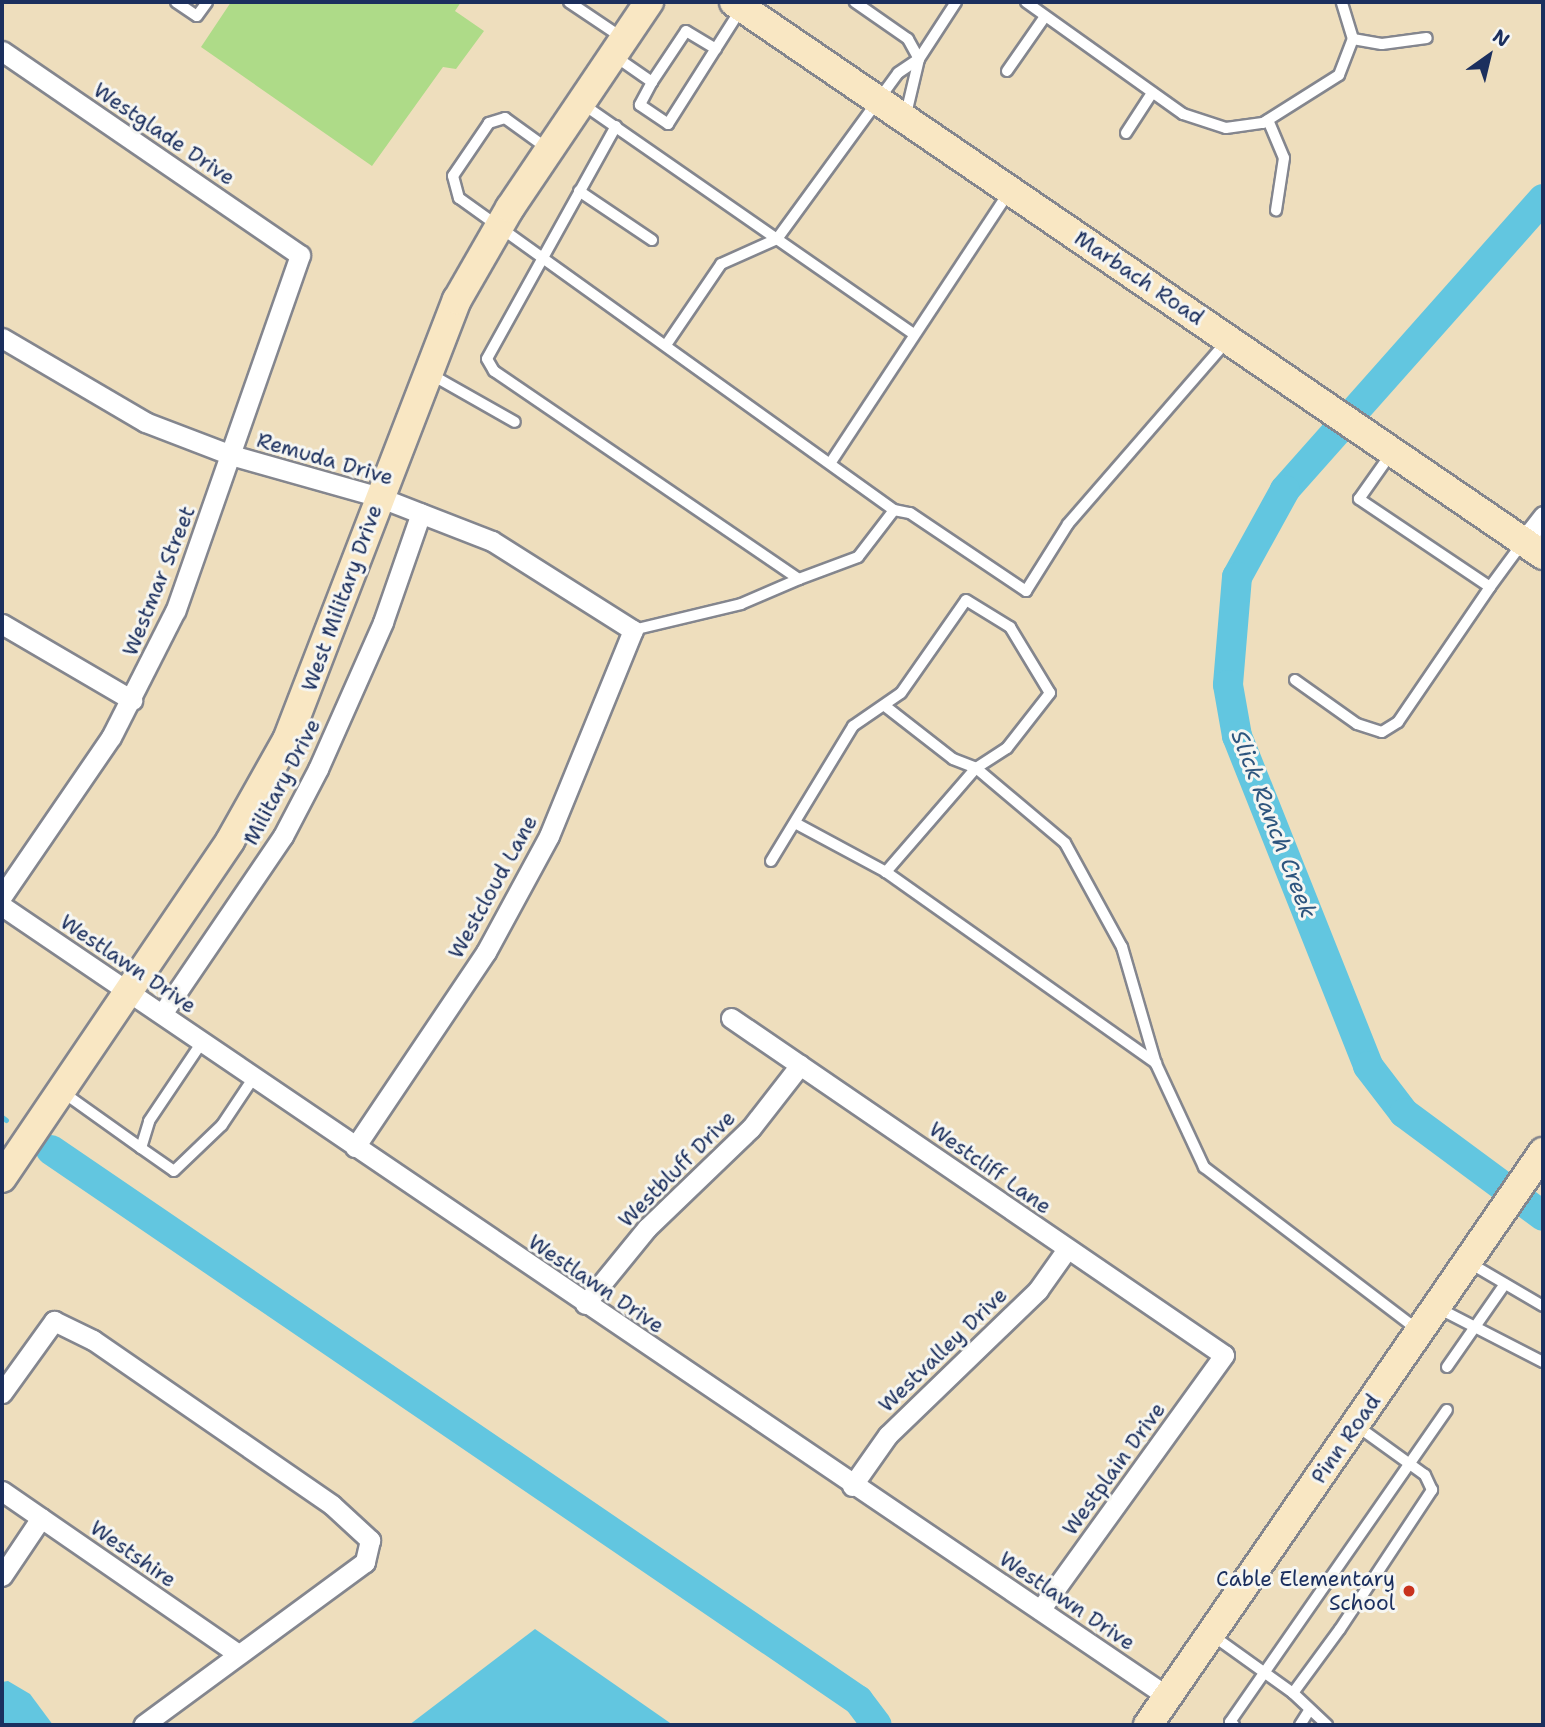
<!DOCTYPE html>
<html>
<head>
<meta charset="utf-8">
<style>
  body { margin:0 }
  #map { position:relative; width:1545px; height:1727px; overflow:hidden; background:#eedebd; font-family:"Shantell Sans",sans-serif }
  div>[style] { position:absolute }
  .green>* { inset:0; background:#aedb88 }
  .water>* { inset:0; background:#62c6e0 }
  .stream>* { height:5px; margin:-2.5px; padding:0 2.5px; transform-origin:2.5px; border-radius:2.5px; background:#62c6e0 }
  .river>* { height:30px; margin:-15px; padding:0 15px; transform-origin:15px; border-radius:15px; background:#62c6e0 }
  .roads { filter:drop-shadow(2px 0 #84868e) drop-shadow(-2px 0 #84868e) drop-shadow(0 2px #84868e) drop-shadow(0 -2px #84868e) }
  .lane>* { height:10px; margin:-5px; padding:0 5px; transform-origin:5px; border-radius:5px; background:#fff }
  .street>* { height:19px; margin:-9.5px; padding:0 9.5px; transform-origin:9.5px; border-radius:9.5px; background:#fff }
  .secondary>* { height:28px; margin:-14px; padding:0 14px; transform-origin:14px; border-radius:14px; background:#f9e7c3 }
  .dots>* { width:19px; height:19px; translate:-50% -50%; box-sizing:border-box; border:4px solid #f6f6f2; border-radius:50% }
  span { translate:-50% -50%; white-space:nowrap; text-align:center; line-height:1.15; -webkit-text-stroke:6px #f6f6f2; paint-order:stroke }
  .street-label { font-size:21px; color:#1b2f5e }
  .poi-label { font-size:21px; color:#1b2f5e }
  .right { translate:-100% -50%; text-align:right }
  .water-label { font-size:23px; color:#2d557e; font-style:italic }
  .frame { position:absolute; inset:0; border:4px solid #1b2f5e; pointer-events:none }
  .north { position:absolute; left:1454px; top:21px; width:70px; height:70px; -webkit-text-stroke:5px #f6f6f2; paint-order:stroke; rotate:34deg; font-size:19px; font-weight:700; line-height:28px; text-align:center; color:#1b2f5e }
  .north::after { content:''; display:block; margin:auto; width:24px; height:32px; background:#1b2f5e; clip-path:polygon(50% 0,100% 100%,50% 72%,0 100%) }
</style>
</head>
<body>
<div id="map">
  <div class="green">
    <i style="clip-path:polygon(231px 2px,461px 2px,455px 11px,484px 31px,456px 69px,443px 67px,372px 166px,201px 47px)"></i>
  </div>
  <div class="water">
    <i style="clip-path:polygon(535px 1629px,673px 1725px,409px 1725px)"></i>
    <i style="clip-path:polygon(8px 1681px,30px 1694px,53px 1725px,2px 1725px,2px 1682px)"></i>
  </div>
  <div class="stream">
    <i style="left:2px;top:1117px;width:5px;rotate:37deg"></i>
  </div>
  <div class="river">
    <i style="left:1543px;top:199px;width:389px;rotate:131.6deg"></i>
    <i style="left:1285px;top:490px;width:99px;rotate:118.9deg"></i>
    <i style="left:1237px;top:577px;width:108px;rotate:94.8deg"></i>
    <i style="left:1228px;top:685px;width:52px;rotate:80deg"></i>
    <i style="left:1237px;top:736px;width:355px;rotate:68.3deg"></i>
    <i style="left:1368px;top:1066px;width:59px;rotate:52.5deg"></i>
    <i style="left:1404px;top:1113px;width:173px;rotate:36.5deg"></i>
    <i style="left:51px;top:1150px;width:977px;rotate:34.28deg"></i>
    <i style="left:858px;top:1700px;width:31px;rotate:53deg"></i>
  </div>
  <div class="roads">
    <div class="lane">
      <i style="left:176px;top:2px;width:25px;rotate:34deg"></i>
      <i style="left:197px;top:16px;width:17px;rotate:-54deg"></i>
      <i style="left:569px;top:2px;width:63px;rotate:33.9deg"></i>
      <i style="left:1026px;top:2px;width:193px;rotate:35.5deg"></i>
      <i style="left:1183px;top:114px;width:45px;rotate:18deg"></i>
      <i style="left:1226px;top:128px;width:37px;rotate:-8deg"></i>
      <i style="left:1263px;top:123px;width:90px;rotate:-32.3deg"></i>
      <i style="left:1339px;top:75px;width:39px;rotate:-69deg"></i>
      <i style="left:1353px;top:39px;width:39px;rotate:-107deg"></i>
      <i style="left:1353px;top:39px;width:29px;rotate:10deg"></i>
      <i style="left:1382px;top:44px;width:45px;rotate:-7.6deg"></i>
      <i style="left:616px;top:57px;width:44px;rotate:34.8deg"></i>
      <i style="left:652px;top:82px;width:26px;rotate:118deg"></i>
      <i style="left:640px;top:105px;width:34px;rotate:34deg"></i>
      <i style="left:668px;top:124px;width:136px;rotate:-57.6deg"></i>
      <i style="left:1007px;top:71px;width:65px;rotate:-55.1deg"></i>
      <i style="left:652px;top:82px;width:61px;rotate:-56.3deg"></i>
      <i style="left:686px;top:31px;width:35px;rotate:31deg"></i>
      <i style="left:584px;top:105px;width:399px;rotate:34.8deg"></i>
      <i style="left:906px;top:114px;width:57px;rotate:-76.7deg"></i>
      <i style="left:919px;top:59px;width:68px;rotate:-57deg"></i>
      <i style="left:1268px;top:120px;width:41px;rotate:67.2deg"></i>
      <i style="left:1284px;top:158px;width:53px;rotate:98.7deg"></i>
      <i style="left:616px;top:126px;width:266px;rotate:119deg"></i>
      <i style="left:487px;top:359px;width:14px;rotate:60deg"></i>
      <i style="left:494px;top:371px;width:369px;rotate:34.3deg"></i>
      <i style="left:799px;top:579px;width:63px;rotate:-20.4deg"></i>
      <i style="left:858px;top:557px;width:59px;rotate:-52.5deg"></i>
      <i style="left:894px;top:510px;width:16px;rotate:11deg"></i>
      <i style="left:910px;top:513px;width:140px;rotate:33.9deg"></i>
      <i style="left:1026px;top:591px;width:79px;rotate:-57.9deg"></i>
      <i style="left:1068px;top:524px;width:241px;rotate:-49deg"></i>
      <i style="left:1126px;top:133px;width:48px;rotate:-57deg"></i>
      <i style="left:548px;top:149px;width:53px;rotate:-144.2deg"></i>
      <i style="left:505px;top:118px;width:17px;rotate:163deg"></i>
      <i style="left:489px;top:123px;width:64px;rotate:124.2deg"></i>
      <i style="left:453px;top:176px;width:23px;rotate:75deg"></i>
      <i style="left:459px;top:198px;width:535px;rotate:35.65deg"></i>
      <i style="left:579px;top:191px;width:88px;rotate:33.9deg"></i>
      <i style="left:666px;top:345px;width:98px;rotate:-55.8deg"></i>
      <i style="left:721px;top:264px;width:61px;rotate:-24.1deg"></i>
      <i style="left:777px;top:239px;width:205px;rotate:-53.9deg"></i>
      <i style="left:898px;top:73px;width:25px;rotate:-34deg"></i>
      <i style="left:919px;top:59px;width:23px;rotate:-119deg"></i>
      <i style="left:908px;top:39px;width:65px;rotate:-145.1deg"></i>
      <i style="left:432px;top:375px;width:95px;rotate:29.5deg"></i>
      <i style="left:831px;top:462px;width:321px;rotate:-56.6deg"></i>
      <i style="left:1490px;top:587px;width:56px;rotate:-53.7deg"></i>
      <i style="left:633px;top:630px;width:111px;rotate:-13.5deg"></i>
      <i style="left:741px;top:604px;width:63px;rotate:-23.3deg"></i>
      <i style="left:1295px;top:680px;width:76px;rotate:35.4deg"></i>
      <i style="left:1357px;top:724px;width:26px;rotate:18deg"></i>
      <i style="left:1382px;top:732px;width:19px;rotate:-32deg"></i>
      <i style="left:1398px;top:722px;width:163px;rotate:-55.7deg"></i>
      <i style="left:1490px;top:587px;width:158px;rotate:-146.1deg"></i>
      <i style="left:1359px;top:499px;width:54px;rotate:-54.8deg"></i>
      <i style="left:885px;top:706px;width:86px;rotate:37.9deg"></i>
      <i style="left:953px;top:759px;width:25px;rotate:21deg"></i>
      <i style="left:976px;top:768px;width:116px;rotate:40.1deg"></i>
      <i style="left:1065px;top:843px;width:119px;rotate:61.3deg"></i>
      <i style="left:1122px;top:947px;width:122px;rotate:73.8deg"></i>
      <i style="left:1156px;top:1064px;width:114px;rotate:65deg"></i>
      <i style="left:1204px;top:1167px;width:268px;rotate:37.3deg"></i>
      <i style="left:797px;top:824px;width:101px;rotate:28.3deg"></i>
      <i style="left:886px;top:872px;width:331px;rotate:35.3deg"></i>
      <i style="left:771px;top:861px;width:158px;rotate:-58.7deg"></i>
      <i style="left:853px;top:726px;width:58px;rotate:-34.5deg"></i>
      <i style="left:901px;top:693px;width:113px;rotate:-55deg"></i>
      <i style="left:966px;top:600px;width:52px;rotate:31.5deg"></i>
      <i style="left:1010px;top:627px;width:77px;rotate:58.8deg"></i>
      <i style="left:1050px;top:693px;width:70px;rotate:128deg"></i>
      <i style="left:1007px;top:748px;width:37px;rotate:147deg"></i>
      <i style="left:976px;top:768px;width:138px;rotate:130.9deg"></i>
      <i style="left:64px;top:1093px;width:95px;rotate:35.5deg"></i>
      <i style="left:141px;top:1148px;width:28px;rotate:-73deg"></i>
      <i style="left:149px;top:1121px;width:95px;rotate:-56.1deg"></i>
      <i style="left:141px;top:1148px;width:40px;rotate:34.9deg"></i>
      <i style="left:174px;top:1171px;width:66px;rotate:-43.8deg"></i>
      <i style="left:222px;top:1125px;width:58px;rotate:-56.3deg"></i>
      <i style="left:1468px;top:1262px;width:87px;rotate:30.4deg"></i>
      <i style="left:1438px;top:1308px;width:118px;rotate:27.2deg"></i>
      <i style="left:1447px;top:1367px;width:101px;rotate:-55.1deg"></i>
      <i style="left:1212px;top:1635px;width:100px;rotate:35.6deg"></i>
      <i style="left:1293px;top:1693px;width:79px;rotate:-53.7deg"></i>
      <i style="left:1340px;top:1629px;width:167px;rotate:-56.5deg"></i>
      <i style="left:1432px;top:1490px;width:17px;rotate:-115deg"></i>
      <i style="left:1425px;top:1475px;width:84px;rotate:-144.2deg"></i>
      <i style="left:1293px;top:1693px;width:47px;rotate:43.3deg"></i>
      <i style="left:1234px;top:1725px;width:5px;rotate:-143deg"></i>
      <i style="left:1230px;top:1722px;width:380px;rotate:-55.2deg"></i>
      <i style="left:1300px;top:1725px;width:15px;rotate:-58deg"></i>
    </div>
    <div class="street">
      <i style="left:2px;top:51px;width:361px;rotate:34.4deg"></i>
      <i style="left:300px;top:255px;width:377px;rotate:109.3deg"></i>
      <i style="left:175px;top:611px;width:141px;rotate:116.9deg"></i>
      <i style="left:111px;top:737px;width:193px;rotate:124.4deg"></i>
      <i style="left:2px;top:338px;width:166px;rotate:30.4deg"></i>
      <i style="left:145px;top:422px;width:92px;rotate:21deg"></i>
      <i style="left:231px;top:455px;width:154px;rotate:15.8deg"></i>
      <i style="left:379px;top:497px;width:121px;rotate:21.3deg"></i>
      <i style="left:492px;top:541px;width:167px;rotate:32.3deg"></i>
      <i style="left:633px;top:630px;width:222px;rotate:112.2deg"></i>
      <i style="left:549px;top:836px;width:132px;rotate:118.5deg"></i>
      <i style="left:486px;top:952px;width:235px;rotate:123.9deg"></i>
      <i style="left:1523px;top:542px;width:33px;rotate:-52deg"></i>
      <i style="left:2px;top:624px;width:151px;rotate:30.3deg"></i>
      <i style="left:2px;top:906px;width:1409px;rotate:34.15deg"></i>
      <i style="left:162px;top:1014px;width:215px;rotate:-55.8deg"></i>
      <i style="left:283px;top:836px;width:76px;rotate:-62.4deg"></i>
      <i style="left:318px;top:769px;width:161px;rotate:-66.1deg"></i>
      <i style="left:383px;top:622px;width:115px;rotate:-70.8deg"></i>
      <i style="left:731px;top:1018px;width:597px;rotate:34.36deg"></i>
      <i style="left:1224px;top:1355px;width:314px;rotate:125.8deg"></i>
      <i style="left:585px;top:1304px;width:98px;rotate:-50.8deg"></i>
      <i style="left:647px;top:1228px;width:144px;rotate:-43.9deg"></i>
      <i style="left:751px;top:1128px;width:80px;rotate:-52.1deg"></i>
      <i style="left:2px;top:1393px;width:89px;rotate:-54.2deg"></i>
      <i style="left:54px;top:1321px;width:43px;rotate:26deg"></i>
      <i style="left:93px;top:1340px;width:290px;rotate:34.6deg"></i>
      <i style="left:332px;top:1505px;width:52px;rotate:42.6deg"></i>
      <i style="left:370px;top:1540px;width:23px;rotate:103deg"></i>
      <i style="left:365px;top:1562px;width:275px;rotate:143.7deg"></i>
      <i style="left:852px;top:1486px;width:62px;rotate:-54.8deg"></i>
      <i style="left:888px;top:1435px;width:209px;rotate:-44deg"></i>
      <i style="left:1038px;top:1290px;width:50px;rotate:-54.7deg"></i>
      <i style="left:2px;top:1491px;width:287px;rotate:34.6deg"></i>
      <i style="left:2px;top:1576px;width:70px;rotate:-56.1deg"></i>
    </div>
    <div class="secondary">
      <i style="left:734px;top:2px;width:980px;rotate:34.35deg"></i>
      <i style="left:2px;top:1178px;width:407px;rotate:-55.9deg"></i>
      <i style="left:230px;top:841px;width:116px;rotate:-60.6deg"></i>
      <i style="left:287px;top:740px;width:472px;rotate:-68.9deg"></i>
      <i style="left:457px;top:300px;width:106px;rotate:-60.1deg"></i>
      <i style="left:510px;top:208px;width:249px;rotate:-56deg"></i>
      <i style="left:1148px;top:1725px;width:696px;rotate:-55.42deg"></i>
    </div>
  </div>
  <div class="dots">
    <i style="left:1409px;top:1591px;background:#c8321e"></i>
  </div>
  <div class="street-label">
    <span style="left:164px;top:134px;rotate:34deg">Westglade Drive</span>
    <span style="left:1139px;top:278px;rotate:34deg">Marbach Road</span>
    <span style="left:325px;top:459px;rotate:16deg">Remuda Drive</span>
    <span style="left:159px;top:581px;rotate:-68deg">Westmar Street</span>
    <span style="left:342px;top:598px;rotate:-70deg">West Military Drive</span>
    <span style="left:282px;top:782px;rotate:-62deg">Military Drive</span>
    <span style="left:493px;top:887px;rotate:-61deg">Westcloud Lane</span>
    <span style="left:128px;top:964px;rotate:34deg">Westlawn Drive</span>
    <span style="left:990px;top:1168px;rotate:35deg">Westcliff Lane</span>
    <span style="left:677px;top:1169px;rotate:-45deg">Westbluff Drive</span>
    <span style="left:596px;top:1284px;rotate:34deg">Westlawn Drive</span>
    <span style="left:943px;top:1350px;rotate:-44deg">Westvalley Drive</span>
    <span style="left:1346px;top:1439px;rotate:-55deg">Pinn Road</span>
    <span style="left:1114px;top:1469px;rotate:-54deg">Westplain Drive</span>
    <span style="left:133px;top:1554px;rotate:35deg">Westshire</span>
    <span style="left:1067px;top:1601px;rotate:34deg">Westlawn Drive</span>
  </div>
  <div class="poi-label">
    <span class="right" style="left:1395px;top:1591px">Cable Elementary<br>School</span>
  </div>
  <div class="water-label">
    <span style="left:1274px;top:824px;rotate:69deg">Slick Ranch Creek</span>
  </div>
  <div class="frame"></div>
  <div class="north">N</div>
</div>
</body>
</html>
